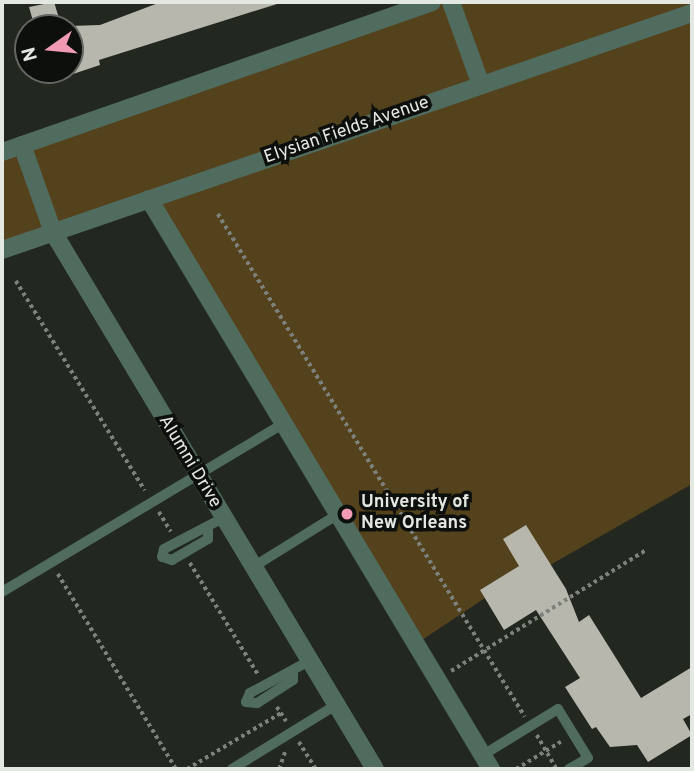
<!DOCTYPE html>
<html>
<head>
<meta charset="utf-8">
<style>
  body { margin:0 }
  #map { position:relative; width:694px; height:771px; overflow:hidden; background:#222720; font-family:Overpass,sans-serif }
  div>[style] { position:absolute }
  .green>* { inset:0; background:#54421d }
  .building>* { inset:0; background:#b7b7ad }
  .path>* { height:3.5px; margin-top:-1.75px; transform-origin:0; background:repeating-linear-gradient(90deg,#7c817b 0 3.5px,transparent 0 7px) }
  .service>* { height:10px; margin:-5px; padding:0 5px; transform-origin:5px; border-radius:5px; background:#506c5f }
  .minor>* { height:18px; margin:-9px; padding:0 9px; transform-origin:9px; border-radius:9px; background:#506c5f }
  .tertiary>* { height:18px; margin:-9px; padding:0 9px; transform-origin:9px; border-radius:9px; background:#506c5f }
  .dots>* { width:19px; height:19px; translate:-50% -50%; box-sizing:border-box; border:4px solid #0d0f0c; border-radius:50% }
  span { translate:-50% -50%; white-space:nowrap; text-align:center; line-height:1.15; -webkit-text-stroke:7px #0d0f0c; paint-order:stroke }
  .street-label { font-size:18px; color:#e4e8e3 }
  .poi-label { font-size:18px; color:#e4e8e3; font-weight:700 }
  .left { translate:0 -50%; text-align:left }
  .frame { position:absolute; inset:0; border:4px solid #e4e8e3; pointer-events:none }
  .north { position:absolute; left:14px; top:14px; width:70px; height:70px; box-sizing:border-box; background:#0d0f0c; border:2px solid #636662; border-radius:50%; rotate:255deg; font-size:19px; font-weight:700; line-height:28px; text-align:center; color:#e4e8e3 }
  .north::after { content:''; display:block; margin:auto; width:24px; height:32px; background:#f19ab4; clip-path:polygon(50% 0,100% 100%,50% 72%,0 100%) }
</style>
</head>
<body>
<div id="map">
  <div class="green">
    <i style="clip-path:polygon(432px 2px,692px 2px,692px 484px,550px 565px,519px 566px,480px 590px,485px 598px,416px 644px,149px 200px,2px 250px,2px 152px)"></i>
  </div>
  <div class="building">
    <i style="clip-path:polygon(54px 2px,62px 28px,35px 28px,29px 7px)"></i>
    <i style="clip-path:polygon(161px 2px,277px 4px,99px 60px,100px 65px,70px 75px,70px 26px,100px 25px)"></i>
    <i style="clip-path:polygon(526px 525px,566px 589px,579px 622px,589px 615px,641px 698px,692px 667px,692px 714px,683px 719px,692px 735px,648px 762px,637px 745px,610px 747px,596px 727px,592px 729px,565px 687px,580px 678px,536px 610px,504px 630px,480px 590px,519px 566px,503px 539px)"></i>
  </div>
  <div class="path">
    <i style="left:218px;top:214px;width:589px;rotate:58.6deg"></i>
    <i style="left:16px;top:281px;width:246px;rotate:58.4deg"></i>
    <i style="left:159px;top:512px;width:23px;rotate:59deg"></i>
    <i style="left:190px;top:563px;width:132px;rotate:58.6deg"></i>
    <i style="left:58px;top:574px;width:228px;rotate:58.8deg"></i>
    <i style="left:451px;top:671px;width:229px;rotate:-31.8deg"></i>
    <i style="left:277px;top:707px;width:17px;rotate:57deg"></i>
    <i style="left:537px;top:735px;width:38px;rotate:60deg"></i>
    <i style="left:299px;top:742px;width:32px;rotate:58deg"></i>
    <i style="left:187px;top:769px;width:109px;rotate:-30.8deg"></i>
    <i style="left:279px;top:769px;width:18px;rotate:-71deg"></i>
    <i style="left:516px;top:769px;width:54px;rotate:-31.3deg"></i>
  </div>
  <div class="service">
    <i style="left:208px;top:529px;width:10px;rotate:90deg"></i>
    <i style="left:208px;top:539px;width:42px;rotate:149.7deg"></i>
    <i style="left:172px;top:560px;width:10px;rotate:-163deg"></i>
    <i style="left:162px;top:557px;width:8px;rotate:-76deg"></i>
    <i style="left:164px;top:549px;width:67px;rotate:-27.7deg"></i>
    <i style="left:253px;top:567px;width:100px;rotate:-31.9deg"></i>
    <i style="left:2px;top:592px;width:329px;rotate:-30.9deg"></i>
    <i style="left:293px;top:672px;width:8px;rotate:90deg"></i>
    <i style="left:293px;top:680px;width:43px;rotate:147.4deg"></i>
    <i style="left:257px;top:703px;width:11px;rotate:-175deg"></i>
    <i style="left:246px;top:702px;width:10px;rotate:-66deg"></i>
    <i style="left:250px;top:693px;width:67px;rotate:-28.5deg"></i>
    <i style="left:483px;top:755px;width:88px;rotate:-31.5deg"></i>
    <i style="left:558px;top:709px;width:57px;rotate:58.5deg"></i>
    <i style="left:588px;top:758px;width:22px;rotate:150deg"></i>
    <i style="left:232px;top:769px;width:122px;rotate:-31.6deg"></i>
  </div>
  <div class="minor">
    <i style="left:451px;top:2px;width:88px;rotate:70.1deg"></i>
    <i style="left:22px;top:145px;width:92px;rotate:70.4deg"></i>
    <i style="left:53px;top:232px;width:626px;rotate:59.05deg"></i>
    <i style="left:149px;top:199px;width:665px;rotate:59.04deg"></i>
  </div>
  <div class="tertiary">
    <i style="left:2px;top:152px;width:455px;rotate:-19.2deg"></i>
    <i style="left:2px;top:250px;width:730px;rotate:-18.96deg"></i>
  </div>
  <div class="dots">
    <i style="left:347px;top:514px;background:#f19ab4"></i>
  </div>
  <div class="street-label">
    <span style="left:347px;top:131px;rotate:-19deg">Elysian Fields Avenue</span>
    <span style="left:189px;top:462px;rotate:59deg">Alumni Drive</span>
  </div>
  <div class="poi-label">
    <span class="left" style="left:361px;top:514px">University of<br>New Orleans</span>
  </div>
  <div class="frame"></div>
  <div class="north">N</div>
</div>
</body>
</html>
